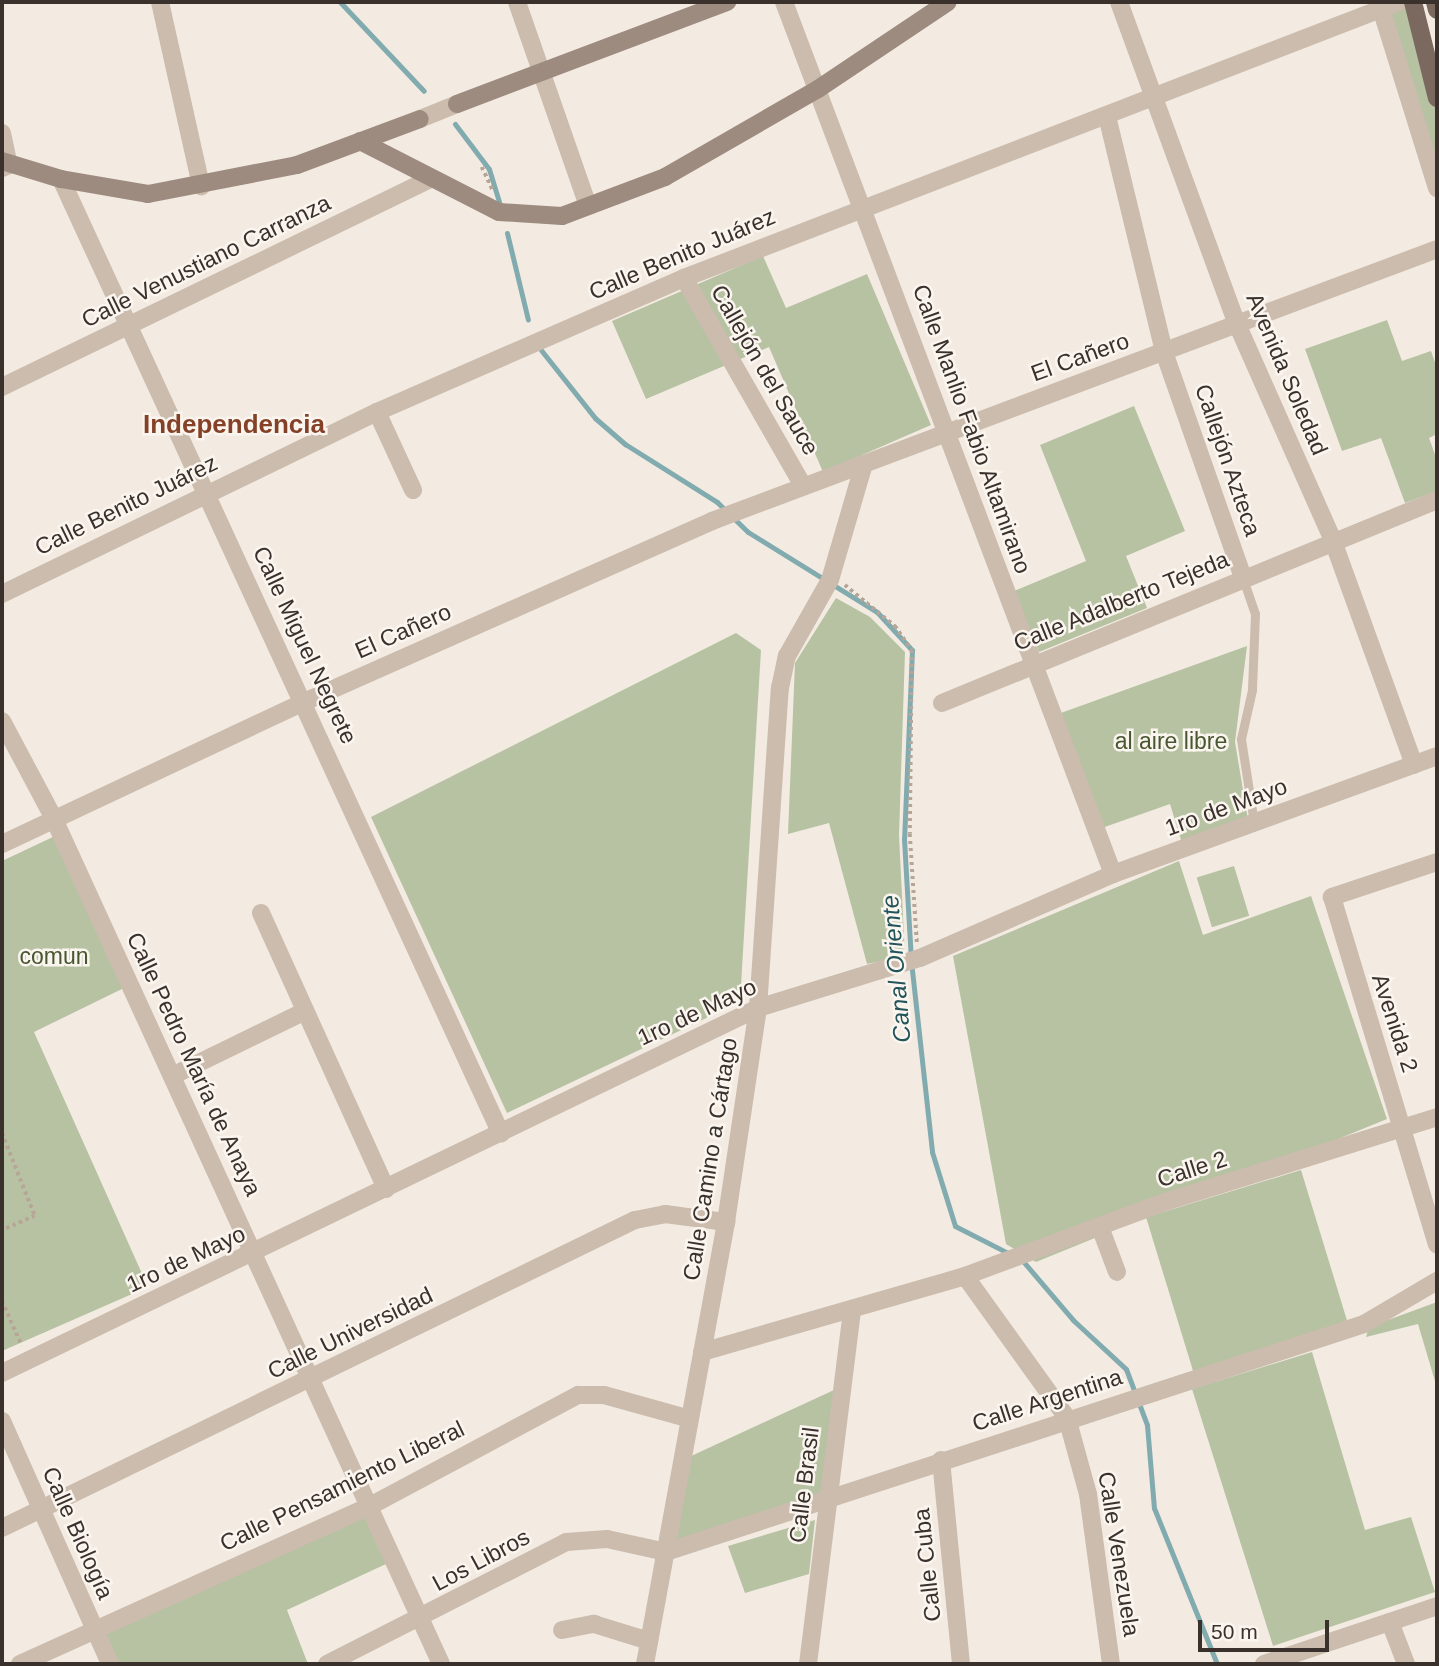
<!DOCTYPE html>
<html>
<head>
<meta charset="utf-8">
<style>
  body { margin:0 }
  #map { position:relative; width:1439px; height:1666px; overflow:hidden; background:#f3ebe2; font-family:Arial,sans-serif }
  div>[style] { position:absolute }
  .green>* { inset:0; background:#b6c2a2; transform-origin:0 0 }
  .stream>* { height:5px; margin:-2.5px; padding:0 2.5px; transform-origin:2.5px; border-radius:2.5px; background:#81abaf }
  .path>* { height:3.5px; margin-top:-1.75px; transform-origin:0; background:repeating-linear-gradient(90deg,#b7a698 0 3.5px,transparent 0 7px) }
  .service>* { height:9px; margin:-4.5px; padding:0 4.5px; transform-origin:4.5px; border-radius:4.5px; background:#cbbcad }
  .minor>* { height:18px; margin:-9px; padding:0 9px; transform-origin:9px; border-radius:9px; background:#cbbcad }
  .tertiary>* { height:18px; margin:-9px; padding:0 9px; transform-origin:9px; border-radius:9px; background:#cbbcad }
  .secondary>* { height:18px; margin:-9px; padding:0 9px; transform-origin:9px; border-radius:9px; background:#9e8b7f }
  .primary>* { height:18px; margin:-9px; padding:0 9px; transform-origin:9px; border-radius:9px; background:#7b685e }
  span { translate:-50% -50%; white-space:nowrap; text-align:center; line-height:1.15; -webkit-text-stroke:5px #faf5ee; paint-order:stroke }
  .street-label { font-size:23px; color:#3a302c }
  .park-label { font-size:23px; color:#485730 }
  .water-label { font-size:24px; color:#23545a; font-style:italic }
  .quarter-label { font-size:26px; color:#854128; font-weight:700 }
  .frame { position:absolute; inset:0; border:4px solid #3a302c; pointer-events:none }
  .scale { position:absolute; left:1198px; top:1620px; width:131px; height:32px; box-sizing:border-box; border:4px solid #3a302c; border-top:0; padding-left:9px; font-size:21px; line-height:24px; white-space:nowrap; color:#3a302c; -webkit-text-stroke:5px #faf5ee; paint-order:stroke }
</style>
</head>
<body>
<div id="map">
  <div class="green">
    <i style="clip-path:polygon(1404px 2px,1437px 113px,1437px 179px,1383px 10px)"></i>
    <i style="clip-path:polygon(763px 256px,786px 308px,867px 274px,931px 425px,823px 472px,769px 347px,646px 399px,612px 321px)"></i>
    <i style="clip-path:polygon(1387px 320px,1402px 361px,1431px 351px,1437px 368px,1437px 434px,1429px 438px,1437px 460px,1437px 491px,1405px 503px,1381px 438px,1342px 451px,1305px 349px)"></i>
    <i style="clip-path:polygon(1134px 406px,1185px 531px,1126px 556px,1147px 608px,1039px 652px,1014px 591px,1086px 561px,1040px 445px)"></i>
    <i style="clip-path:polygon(836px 598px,870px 617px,905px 652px,899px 835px,905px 956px,867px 964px,829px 823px,788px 834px,795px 663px)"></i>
    <i style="clip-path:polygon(736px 633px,761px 650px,740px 1002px,507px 1113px,371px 817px)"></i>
    <i style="clip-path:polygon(1247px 646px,1235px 742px,1248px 820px,1182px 843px,1170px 804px,1099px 829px,1058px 714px)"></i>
    <i style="clip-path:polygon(55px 836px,126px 987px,34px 1032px,148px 1287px,2px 1351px,2px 861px)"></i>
    <i style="clip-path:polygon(1179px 861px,1203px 935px,1311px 896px,1387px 1119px,1036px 1262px,1006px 1244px,953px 956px)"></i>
    <i style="left:1234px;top:866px;width:52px;height:39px;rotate:73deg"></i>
    <i style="left:1301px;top:1170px;width:161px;height:162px;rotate:73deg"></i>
    <i style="clip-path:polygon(1437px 1302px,1437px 1388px,1418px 1324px,1366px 1337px,1369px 1327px)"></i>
    <i style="clip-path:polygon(1312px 1352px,1365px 1530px,1411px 1517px,1435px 1592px,1273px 1646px,1192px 1389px)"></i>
    <i style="clip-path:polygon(834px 1390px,822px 1495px,673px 1544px,689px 1457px)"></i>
    <i style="clip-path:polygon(366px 1517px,386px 1564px,287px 1610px,308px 1664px,119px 1664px,102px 1633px)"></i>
    <i style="clip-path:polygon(815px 1520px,809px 1574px,745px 1593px,728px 1546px)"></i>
  </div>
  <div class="stream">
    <i style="left:340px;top:2px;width:122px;rotate:46.7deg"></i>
    <i style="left:455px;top:124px;width:56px;rotate:52.9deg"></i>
    <i style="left:489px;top:169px;width:37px;rotate:73deg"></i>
    <i style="left:507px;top:233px;width:89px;rotate:76.4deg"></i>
    <i style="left:541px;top:350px;width:87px;rotate:51.5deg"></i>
    <i style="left:595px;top:418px;width:40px;rotate:41deg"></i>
    <i style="left:625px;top:444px;width:109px;rotate:32.2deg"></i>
    <i style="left:717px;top:502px;width:43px;rotate:44.1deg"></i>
    <i style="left:748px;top:532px;width:152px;rotate:31.8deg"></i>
    <i style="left:877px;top:612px;width:52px;rotate:47.4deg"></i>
    <i style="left:912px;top:650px;width:189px;rotate:92.4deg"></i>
    <i style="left:904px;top:839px;width:122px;rotate:86.7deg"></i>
    <i style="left:911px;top:961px;width:192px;rotate:83.7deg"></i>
    <i style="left:932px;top:1152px;width:77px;rotate:72.7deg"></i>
    <i style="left:955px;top:1226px;width:62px;rotate:27deg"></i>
    <i style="left:1022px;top:1260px;width:79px;rotate:49.6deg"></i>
    <i style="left:1073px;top:1320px;width:72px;rotate:42.8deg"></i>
    <i style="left:1126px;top:1369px;width:60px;rotate:69.4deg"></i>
    <i style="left:1147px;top:1425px;width:83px;rotate:85.2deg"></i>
    <i style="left:1154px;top:1508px;width:168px;rotate:68deg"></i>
  </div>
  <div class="path">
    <i style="left:482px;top:167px;width:26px;rotate:65deg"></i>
    <i style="left:845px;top:585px;width:65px;rotate:39.4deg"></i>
    <i style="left:895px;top:626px;width:29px;rotate:55deg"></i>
    <i style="left:912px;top:650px;width:184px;rotate:90.6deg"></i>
    <i style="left:910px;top:834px;width:109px;rotate:86.3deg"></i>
    <i style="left:2px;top:1133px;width:89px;rotate:68.3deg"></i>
    <i style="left:35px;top:1216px;width:36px;rotate:156deg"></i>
    <i style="left:2px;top:1301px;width:49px;rotate:66deg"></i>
  </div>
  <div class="service">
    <i style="left:1243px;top:579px;width:37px;rotate:71deg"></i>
    <i style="left:1255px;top:614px;width:76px;rotate:92.3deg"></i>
    <i style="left:1252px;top:690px;width:50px;rotate:102.7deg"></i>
    <i style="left:1241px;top:739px;width:85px;rotate:81.2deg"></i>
  </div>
  <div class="minor">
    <i style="left:160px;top:2px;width:189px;rotate:77.4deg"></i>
    <i style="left:517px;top:2px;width:216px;rotate:70.8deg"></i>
    <i style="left:784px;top:2px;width:932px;rotate:69.33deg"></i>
    <i style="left:1119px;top:2px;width:343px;rotate:69.9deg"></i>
    <i style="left:1237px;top:324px;width:237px;rotate:66.1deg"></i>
    <i style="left:1333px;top:541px;width:238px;rotate:70.1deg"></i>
    <i style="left:1379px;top:2px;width:195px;rotate:72.7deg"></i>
    <i style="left:1107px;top:116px;width:243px;rotate:76.4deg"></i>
    <i style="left:1164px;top:352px;width:239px;rotate:70.7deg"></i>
    <i style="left:2px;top:133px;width:33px;rotate:78deg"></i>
    <i style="left:9px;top:165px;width:8px;rotate:157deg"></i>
    <i style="left:61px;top:179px;width:1051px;rotate:65.26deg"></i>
    <i style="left:684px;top:278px;width:240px;rotate:60.2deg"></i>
    <i style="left:2px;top:387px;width:478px;rotate:-25.9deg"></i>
    <i style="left:377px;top:412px;width:86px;rotate:65.2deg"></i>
    <i style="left:2px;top:594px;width:417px;rotate:-25.9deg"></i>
    <i style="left:377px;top:412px;width:335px;rotate:-23.6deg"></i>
    <i style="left:684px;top:278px;width:766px;rotate:-21.11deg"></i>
    <i style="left:942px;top:703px;width:535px;rotate:-22.3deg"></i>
    <i style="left:2px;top:721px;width:111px;rotate:62deg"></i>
    <i style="left:54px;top:819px;width:929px;rotate:65.39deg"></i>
    <i style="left:2px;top:844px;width:334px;rotate:-25.2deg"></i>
    <i style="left:304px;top:702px;width:446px;rotate:-23.9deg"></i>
    <i style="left:712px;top:521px;width:774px;rotate:-20.56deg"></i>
    <i style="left:1437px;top:862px;width:111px;rotate:161.6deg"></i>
    <i style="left:1332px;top:897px;width:363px;rotate:73.2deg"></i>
    <i style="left:261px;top:913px;width:303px;rotate:65.6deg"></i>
    <i style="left:172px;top:1076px;width:148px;rotate:-26deg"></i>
    <i style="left:1100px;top:1227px;width:48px;rotate:69.3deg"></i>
    <i style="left:965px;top:1276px;width:175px;rotate:54.3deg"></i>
    <i style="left:1067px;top:1418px;width:79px;rotate:74.6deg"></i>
    <i style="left:1088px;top:1494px;width:172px;rotate:82.3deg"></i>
    <i style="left:702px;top:1352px;width:274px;rotate:-16.1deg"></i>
    <i style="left:965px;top:1276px;width:216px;rotate:-20.3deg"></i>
    <i style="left:1168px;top:1201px;width:282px;rotate:-17.3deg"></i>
    <i style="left:2px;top:1373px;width:840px;rotate:-25.77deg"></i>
    <i style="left:758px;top:1008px;width:170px;rotate:-17.2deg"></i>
    <i style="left:920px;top:958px;width:210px;rotate:-23.5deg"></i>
    <i style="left:1113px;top:874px;width:345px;rotate:-20deg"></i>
    <i style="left:2px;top:1421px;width:266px;rotate:66deg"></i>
    <i style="left:941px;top:1460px;width:205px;rotate:84.4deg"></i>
    <i style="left:2px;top:1528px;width:704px;rotate:-25.95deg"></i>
    <i style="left:635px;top:1220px;width:31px;rotate:-11deg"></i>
    <i style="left:665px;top:1214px;width:62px;rotate:7.5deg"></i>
    <i style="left:1390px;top:1622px;width:45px;rotate:69.1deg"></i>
    <i style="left:562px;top:1630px;width:33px;rotate:-11deg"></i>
    <i style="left:594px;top:1624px;width:58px;rotate:17.2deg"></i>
    <i style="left:20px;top:1664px;width:384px;rotate:-24.3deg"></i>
    <i style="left:370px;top:1506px;width:236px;rotate:-28.1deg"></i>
    <i style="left:578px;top:1395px;width:26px"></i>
    <i style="left:604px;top:1395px;width:89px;rotate:15.6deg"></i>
    <i style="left:327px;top:1664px;width:268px;rotate:-27deg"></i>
    <i style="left:566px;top:1542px;width:41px;rotate:-4.2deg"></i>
    <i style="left:607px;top:1539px;width:60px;rotate:12.4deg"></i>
    <i style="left:666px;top:1552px;width:734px;rotate:-18.09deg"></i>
    <i style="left:1364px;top:1324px;width:85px;rotate:-30.5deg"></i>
    <i style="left:645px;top:1664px;width:449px;rotate:-79.6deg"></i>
    <i style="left:726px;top:1222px;width:216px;rotate:-81.5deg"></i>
    <i style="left:758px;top:1008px;width:321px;rotate:-86.1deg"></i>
    <i style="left:780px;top:688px;width:33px;rotate:-78deg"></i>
    <i style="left:787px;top:656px;width:87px;rotate:-60.5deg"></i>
    <i style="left:830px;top:580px;width:121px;rotate:-73.7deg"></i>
    <i style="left:808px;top:1664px;width:355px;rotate:-82.9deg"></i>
    <i style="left:1264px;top:1664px;width:182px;rotate:-18.5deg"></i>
  </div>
  <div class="tertiary">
    <i style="left:420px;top:119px;width:40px;rotate:-22deg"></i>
  </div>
  <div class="secondary">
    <i style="left:457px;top:104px;width:289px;rotate:-20.7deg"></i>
    <i style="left:360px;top:141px;width:156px;rotate:27.1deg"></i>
    <i style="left:499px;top:212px;width:63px;rotate:3.6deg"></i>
    <i style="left:562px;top:216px;width:110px;rotate:-20.7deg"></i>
    <i style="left:665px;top:177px;width:177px;rotate:-29.9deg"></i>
    <i style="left:818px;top:89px;width:156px;rotate:-33.8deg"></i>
    <i style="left:2px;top:161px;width:62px;rotate:17deg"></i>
    <i style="left:61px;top:179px;width:88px;rotate:9.8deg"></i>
    <i style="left:148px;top:194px;width:152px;rotate:-11deg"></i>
    <i style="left:297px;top:165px;width:131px;rotate:-20.5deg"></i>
  </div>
  <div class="primary">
    <i style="left:1413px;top:2px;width:99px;rotate:76deg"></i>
    <i style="left:1435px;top:2px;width:8px;rotate:76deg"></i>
  </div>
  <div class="street-label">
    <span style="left:682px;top:254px;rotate:-23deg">Calle Benito Juárez</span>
    <span style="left:206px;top:261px;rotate:-26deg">Calle Venustiano Carranza</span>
    <span style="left:1080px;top:357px;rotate:-20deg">El Cañero</span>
    <span style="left:765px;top:370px;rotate:60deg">Callejón del Sauce</span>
    <span style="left:1287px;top:374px;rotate:67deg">Avenida Soledad</span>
    <span style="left:972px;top:429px;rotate:70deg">Calle Manlio Fabio Altamirano</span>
    <span style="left:1228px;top:460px;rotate:71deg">Callejón Azteca</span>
    <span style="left:126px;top:505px;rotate:-26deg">Calle Benito Juárez</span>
    <span style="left:1121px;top:601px;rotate:-22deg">Calle Adalberto Tejeda</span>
    <span style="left:403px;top:631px;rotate:-24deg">El Cañero</span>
    <span style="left:305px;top:645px;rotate:65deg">Calle Miguel Negrete</span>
    <span style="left:1226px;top:807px;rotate:-20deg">1ro de Mayo</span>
    <span style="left:697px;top:1012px;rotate:-25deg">1ro de Mayo</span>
    <span style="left:1395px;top:1023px;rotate:72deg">Avenida 2</span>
    <span style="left:194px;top:1064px;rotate:65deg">Calle Pedro María de Anaya</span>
    <span style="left:710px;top:1159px;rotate:-81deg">Calle Camino a Cártago</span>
    <span style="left:1192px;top:1169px;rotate:-18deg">Calle 2</span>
    <span style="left:186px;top:1259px;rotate:-25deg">1ro de Mayo</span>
    <span style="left:350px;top:1333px;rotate:-26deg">Calle Universidad</span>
    <span style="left:1047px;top:1400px;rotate:-18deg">Calle Argentina</span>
    <span style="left:804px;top:1485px;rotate:-83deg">Calle Brasil</span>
    <span style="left:342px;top:1486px;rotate:-26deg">Calle Pensamiento Liberal</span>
    <span style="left:78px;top:1533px;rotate:66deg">Calle Biología</span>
    <span style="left:1119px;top:1554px;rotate:81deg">Calle Venezuela</span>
    <span style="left:481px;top:1560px;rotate:-28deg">Los Libros</span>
    <span style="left:927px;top:1565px;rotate:-96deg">Calle Cuba</span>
  </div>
  <div class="park-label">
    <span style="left:1171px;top:741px">al aire libre</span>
    <span style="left:54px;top:956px">comun</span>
  </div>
  <div class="water-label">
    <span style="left:896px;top:969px;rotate:-95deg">Canal Oriente</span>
  </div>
  <div class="quarter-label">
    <span style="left:234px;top:425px">Independencia</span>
  </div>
  <div class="frame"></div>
  <div class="scale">50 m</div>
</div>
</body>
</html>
